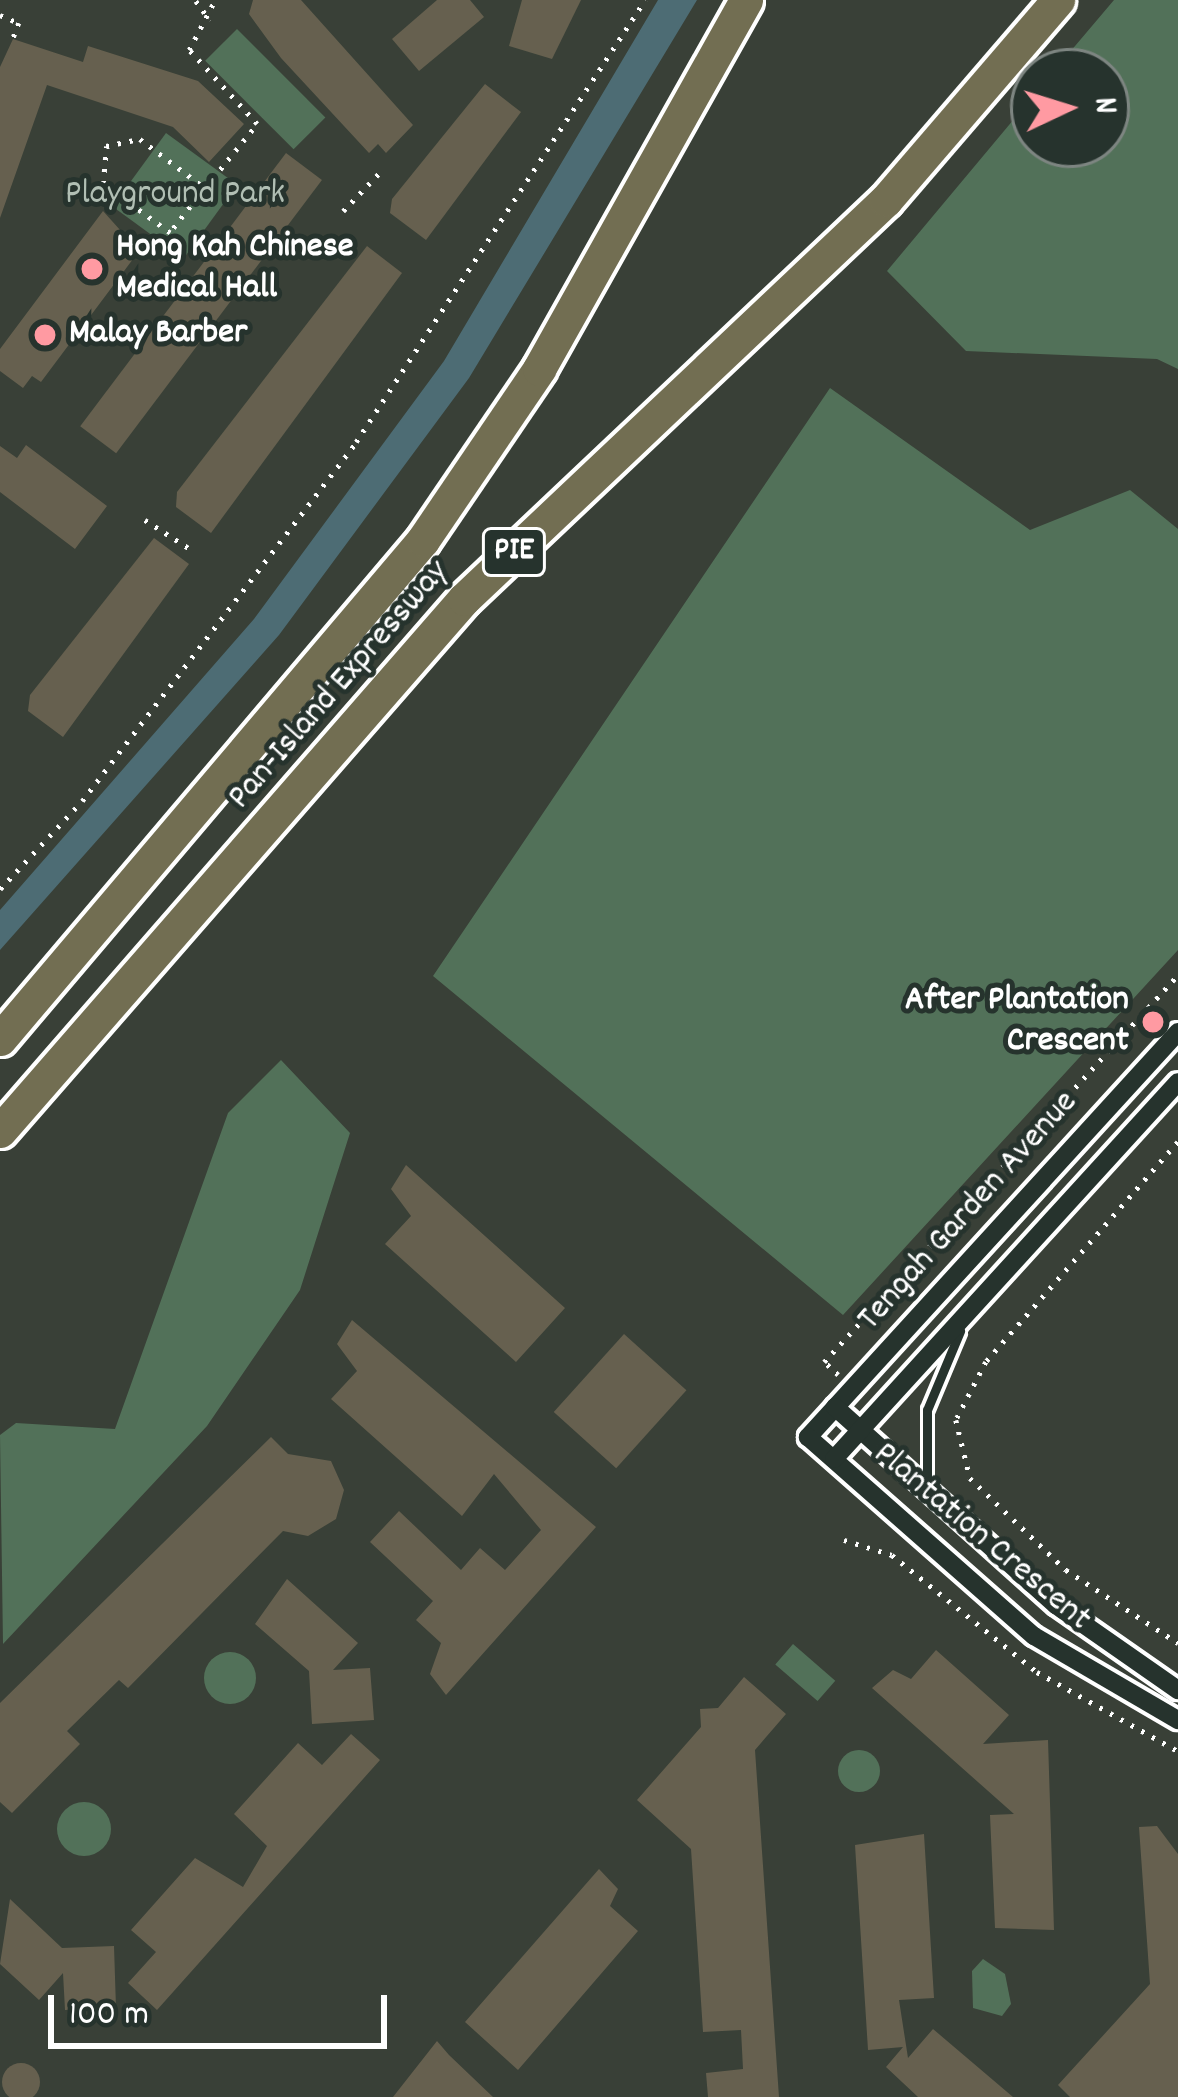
<!DOCTYPE html>
<html>
<head>
<meta charset="utf-8">
<style>
  body { margin:0 }
  #map { position:relative; width:1178px; height:2097px; overflow:hidden; background:#394037; font-family:Dekko,sans-serif }
  div>[style] { position:absolute }
  .green>* { inset:0; background:#527159; transform-origin:0 0 }
  .round { border-radius:50% }
  .water>* { inset:0; background:#4d6c74 }
  .building>* { inset:0; background:#66604f; transform-origin:0 0 }
  .path>* { height:4.5px; margin-top:-2.25px; transform-origin:0; background:repeating-linear-gradient(90deg,#fff 0 3px,transparent 0 12px) }
  .roads { filter:drop-shadow(3px 0 #fff) drop-shadow(-3px 0 #fff) drop-shadow(0 3px #fff) drop-shadow(0 -3px #fff) }
  .service>* { height:9px; margin:-4.5px; padding:0 4.5px; transform-origin:4.5px; border-radius:4.5px; background:#26332d }
  .minor>* { height:18px; margin:-9px; padding:0 9px; transform-origin:9px; border-radius:9px; background:#26332d }
  .motorway>* { height:33px; margin:-16.5px; padding:0 16.5px; transform-origin:16.5px; border-radius:16.5px; background:#726e52 }
  .dots>* { width:33px; height:33px; translate:-50% -50%; box-sizing:border-box; border:6px solid #26332d; border-radius:50% }
  span { translate:-50% -50%; white-space:nowrap; text-align:center; line-height:1.15; -webkit-text-stroke:10px #26332d; paint-order:stroke }
  .shield-label span { padding:3px 9px; background:#26332d; border:3px solid; border-radius:9px; -webkit-text-stroke-width:0 }
  .shield-label { font-size:33px; color:#fff; font-weight:700 }
  .park-label { font-size:36px; color:#b1bfb4 }
  .poi-label { font-size:36px; color:#fff; font-weight:700 }
  .left { translate:0 -50%; text-align:left }
  .right { translate:-100% -50%; text-align:right }
  .street-label { font-size:36px; color:#fff }
  .north { position:absolute; left:1010px; top:48px; width:120px; height:120px; box-sizing:border-box; background:#26332d; border:3px solid #7d8581; border-radius:50%; rotate:86deg; font-size:33px; font-weight:700; line-height:48px; text-align:center; color:#fff }
  .north::after { content:''; display:block; margin:auto; width:42px; height:54px; background:#ff9aa2; clip-path:polygon(50% 0,100% 100%,50% 72%,0 100%) }
  .scale { position:absolute; left:48px; top:1995px; width:339px; height:54px; box-sizing:border-box; border:6px solid #fff; border-top:0; padding-left:15px; font-size:36px; line-height:42px; white-space:nowrap; color:#fff; -webkit-text-stroke:9px #26332d; paint-order:stroke }
</style>
</head>
<body>
<div id="map">
  <div class="green">
    <i style="clip-path:polygon(1114px 0,1178px 0,1178px 369px,1157px 359px,966px 351px,887px 271px,1034px 95px,1034px 144px,1106px 144px,1106px 72px,1053px 72px)"></i>
    <i style="left:237px;top:29px;width:125px;height:45px;rotate:45deg"></i>
    <i style="left:166px;top:133px;width:88px;height:91px;rotate:36deg"></i>
    <i style="clip-path:polygon(830px 388px,1030px 530px,1130px 490px,1178px 529px,1178px 950px,843px 1315px,433px 976px)"></i>
    <i style="clip-path:polygon(281px 1060px,350px 1133px,300px 1290px,207px 1426px,3px 1644px,0 1435px,16px 1423px,115px 1429px,228px 1113px)"></i>
    <i style="left:793px;top:1644px;width:56px;height:27px;rotate:41deg"></i>
    <i class="round" style="left:204px;top:1652px;width:52px;height:52px"></i>
    <i class="round" style="left:838px;top:1750px;width:42px;height:42px"></i>
    <i class="round" style="left:57px;top:1802px;width:54px;height:54px"></i>
    <i style="clip-path:polygon(983px 1959px,1005px 1974px,1011px 2004px,1002px 2016px,973px 2008px,972px 1971px)"></i>
  </div>
  <div class="water">
    <i style="clip-path:polygon(658px 0,697px 0,469px 378px,279px 635px,0 950px,0 910px,254px 619px,444px 361px)"></i>
  </div>
  <div class="building">
    <i style="clip-path:polygon(253px 0,301px 0,413px 125px,386px 153px,378px 144px,369px 153px,281px 58px,249px 14px)"></i>
    <i style="clip-path:polygon(437px 0,470px 0,484px 17px,419px 71px,392px 39px)"></i>
    <i style="clip-path:polygon(522px 0,581px 0,552px 59px,509px 46px)"></i>
    <i style="clip-path:polygon(13px 39px,83px 62px,88px 46px,198px 81px,244px 124px,209px 162px,173px 127px,47px 85px,0 218px,0 67px)"></i>
    <i style="clip-path:polygon(485px 84px,521px 112px,426px 240px,390px 213px,392px 199px)"></i>
    <i style="left:286px;top:153px;width:45px;height:342px;rotate:37deg"></i>
    <i style="clip-path:polygon(103px 211px,139px 251px,41px 382px,32px 376px,23px 388px,0 371px,0 349px)"></i>
    <i style="clip-path:polygon(367px 246px,402px 273px,211px 533px,176px 507px,177px 492px)"></i>
    <i style="clip-path:polygon(26px 445px,107px 506px,75px 549px,0 492px,0 446px,17px 458px)"></i>
    <i style="clip-path:polygon(154px 538px,189px 564px,63px 737px,28px 711px,30px 695px)"></i>
    <i style="clip-path:polygon(406px 1165px,565px 1308px,516px 1362px,385px 1244px,411px 1216px,391px 1189px)"></i>
    <i style="clip-path:polygon(352px 1320px,596px 1527px,446px 1695px,430px 1674px,441px 1643px,416px 1620px,433px 1601px,370px 1542px,399px 1511px,461px 1570px,480px 1548px,505px 1570px,541px 1530px,494px 1474px,462px 1516px,331px 1399px,357px 1371px,337px 1344px)"></i>
    <i style="left:624px;top:1334px;width:84px;height:105px;rotate:42deg"></i>
    <i style="clip-path:polygon(271px 1437px,288px 1454px,331px 1461px,344px 1490px,336px 1519px,308px 1536px,283px 1531px,128px 1688px,119px 1680px,67px 1731px,80px 1744px,12px 1813px,0 1802px,0 1703px)"></i>
    <i style="clip-path:polygon(287px 1579px,358px 1643px,333px 1670px,370px 1668px,374px 1720px,312px 1724px,309px 1671px,255px 1624px)"></i>
    <i style="clip-path:polygon(936px 1650px,1009px 1715px,983px 1744px,1048px 1740px,1054px 1930px,995px 1928px,990px 1815px,1014px 1814px,872px 1688px,893px 1670px,911px 1679px)"></i>
    <i style="clip-path:polygon(744px 1677px,786px 1714px,755px 1750px,779px 2097px,708px 2097px,706px 2073px,743px 2069px,741px 2030px,703px 2032px,691px 1849px,637px 1800px,701px 1727px,700px 1709px,718px 1708px)"></i>
    <i style="clip-path:polygon(351px 1734px,380px 1760px,157px 2010px,128px 1983px,156px 1952px,131px 1930px,195px 1858px,243px 1887px,267px 1846px,234px 1814px,298px 1743px,322px 1765px)"></i>
    <i style="clip-path:polygon(1157px 1826px,1178px 1854px,1178px 2097px,1070px 2097px,1058px 2085px,1150px 1984px,1139px 1827px)"></i>
    <i style="clip-path:polygon(924px 1834px,934px 1998px,899px 2000px,908px 2058px,933px 2029px,1013px 2097px,918px 2097px,886px 2067px,903px 2047px,868px 2050px,855px 1845px)"></i>
    <i style="clip-path:polygon(599px 1869px,618px 1889px,610px 1906px,638px 1931px,518px 2070px,465px 2022px)"></i>
    <i style="clip-path:polygon(10px 1899px,62px 1948px,114px 1946px,116px 2008px,65px 2010px,63px 1973px,39px 2000px,0 1964px)"></i>
    <i style="clip-path:polygon(437px 2041px,449px 2055px,493px 2097px,393px 2097px)"></i>
    <i class="round" style="left:2px;top:2063px;width:38px;height:38px"></i>
  </div>
  <div class="path">
    <i style="left:196px;top:1px;width:24px;rotate:54deg"></i>
    <i style="left:0;top:15px;width:21px;rotate:23deg"></i>
    <i style="left:19px;top:23px;width:17px;rotate:111deg"></i>
    <i style="left:205px;top:188px;width:57px;rotate:127.9deg"></i>
    <i style="left:170px;top:233px;width:83px;rotate:-143.8deg"></i>
    <i style="left:103px;top:184px;width:38px;rotate:-85deg"></i>
    <i style="left:106px;top:146px;width:35px;rotate:-12deg"></i>
    <i style="left:140px;top:139px;width:81px;rotate:37deg"></i>
    <i style="left:205px;top:188px;width:82px;rotate:-50.9deg"></i>
    <i style="left:257px;top:124px;width:100px;rotate:-132.6deg"></i>
    <i style="left:189px;top:50px;width:56px;rotate:-62.5deg"></i>
    <i style="left:343px;top:211px;width:58px;rotate:-46.4deg"></i>
    <i style="left:145px;top:520px;width:54px;rotate:32.8deg"></i>
    <i style="left:0;top:889px;width:120px;rotate:-47deg"></i>
    <i style="left:82px;top:801px;width:452px;rotate:-52.6deg"></i>
    <i style="left:356px;top:442px;width:528px;rotate:-56.82deg"></i>
    <i style="left:1178px;top:1142px;width:292px;rotate:131.1deg"></i>
    <i style="left:986px;top:1362px;width:65px;rotate:117.3deg"></i>
    <i style="left:956px;top:1420px;width:60px;rotate:76.4deg"></i>
    <i style="left:970px;top:1478px;width:133px;rotate:43.8deg"></i>
    <i style="left:1066px;top:1570px;width:134px;rotate:33.1deg"></i>
    <i style="left:838px;top:1375px;width:19px;rotate:-137deg"></i>
    <i style="left:824px;top:1362px;width:524px;rotate:-47.55deg"></i>
    <i style="left:844px;top:1540px;width:50px;rotate:17.4deg"></i>
    <i style="left:892px;top:1555px;width:186px;rotate:38.9deg"></i>
    <i style="left:1037px;top:1672px;width:162px;rotate:29.3deg"></i>
  </div>
  <div class="roads">
    <div class="service">
      <i style="left:927px;top:1486px;width:76px;rotate:-90deg"></i>
      <i style="left:927px;top:1410px;width:86px;rotate:-67.3deg"></i>
    </div>
    <div class="minor">
      <i style="left:1178px;top:1032px;width:549px;rotate:132.41deg"></i>
      <i style="left:808px;top:1437px;width:301px;rotate:41.4deg"></i>
      <i style="left:1034px;top:1636px;width:167px;rotate:30.3deg"></i>
      <i style="left:835px;top:1407px;width:297px;rotate:41.9deg"></i>
      <i style="left:1056px;top:1605px;width:149px;rotate:34.9deg"></i>
      <i style="left:834px;top:1459px;width:510px;rotate:-47.62deg"></i>
    </div>
    <div class="motorway">
      <i style="left:0;top:1039px;width:654px;rotate:-49.71deg"></i>
      <i style="left:423px;top:540px;width:207px;rotate:-55.8deg"></i>
      <i style="left:539px;top:369px;width:423px;rotate:-60.7deg"></i>
      <i style="left:0;top:1131px;width:706px;rotate:-48.91deg"></i>
      <i style="left:464px;top:599px;width:581px;rotate:-43.4deg"></i>
      <i style="left:886px;top:200px;width:264px;rotate:-49.3deg"></i>
    </div>
  </div>
  <div class="dots">
    <i style="left:92px;top:269px;background:#ff9aa2"></i>
    <i style="left:45px;top:335px;background:#ff9aa2"></i>
    <i style="left:1153px;top:1022px;background:#ff9aa2"></i>
  </div>
  <div class="shield-label">
    <span style="left:514px;top:552px">PIE</span>
  </div>
  <div class="park-label">
    <span style="left:175px;top:196px">Playground Park</span>
  </div>
  <div class="poi-label">
    <span class="left" style="left:116px;top:269px">Hong Kah Chinese<br>Medical Hall</span>
    <span class="left" style="left:69px;top:335px">Malay Barber</span>
    <span class="right" style="left:1129px;top:1022px">After Plantation<br>Crescent</span>
  </div>
  <div class="street-label">
    <span style="left:340px;top:686px;rotate:-49deg">Pan-Island Expressway</span>
    <span style="left:969px;top:1212px;rotate:-48deg">Tengah Garden Avenue</span>
    <span style="left:981px;top:1538px;rotate:40deg">Plantation Crescent</span>
  </div>
  <div class="north">N</div>
  <div class="scale">100 m</div>
</div>
</body>
</html>
